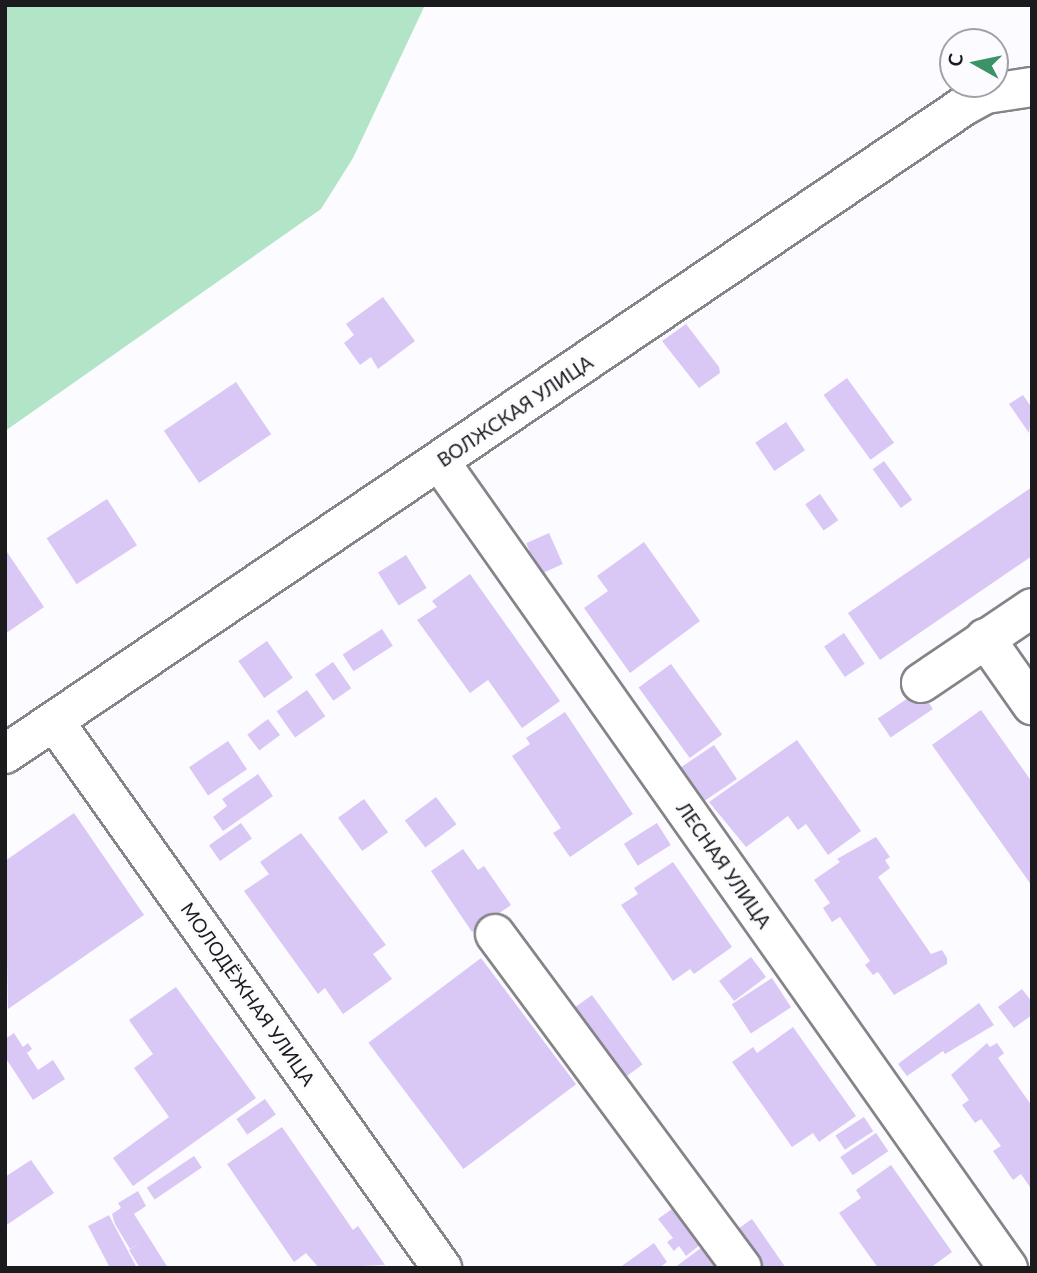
<!DOCTYPE html>
<html>
<head>
<meta charset="utf-8">
<style>
  body { margin:0 }
  #map { position:relative; width:1037px; height:1273px; overflow:hidden; background:#fcfbff; font-family:Lato,sans-serif }
  div>[style] { position:absolute }
  .green>* { inset:0; background:#b2e5c7 }
  .building>* { inset:0; background:#d9c8f6; transform-origin:0 0 }
  .roads { filter:drop-shadow(2px 0 #858488) drop-shadow(-2px 0 #858488) drop-shadow(0 2px #858488) drop-shadow(0 -2px #858488) }
  .minor>* { height:38px; margin:-19px; padding:0 19px; transform-origin:19px; border-radius:19px; background:#fff }
  span { translate:-50% -50%; white-space:nowrap; text-align:center; line-height:1.15; -webkit-text-stroke:5px #fcfbff; paint-order:stroke }
  .street-label { font-size:19px; color:#1b1a1c }
  .frame { position:absolute; inset:0; border:7px solid #1b1a1c; pointer-events:none }
  .north { position:absolute; left:939px; top:28px; width:70px; height:70px; box-sizing:border-box; background:#fcfbff; border:2px solid #a2a1a4; border-radius:50%; rotate:279deg; font-size:19px; font-weight:700; line-height:28px; text-align:center; color:#1b1a1c }
  .north::after { content:''; display:block; margin:auto; width:24px; height:32px; background:#3c9367; clip-path:polygon(50% 0,100% 100%,50% 72%,0 100%) }
</style>
</head>
<body>
<div id="map">
  <div class="green">
    <i style="clip-path:polygon(5px 5px,425px 5px,353px 158px,321px 209px,5px 431px)"></i>
  </div>
  <div class="building">
    <i style="clip-path:polygon(383px 297px,415px 341px,378px 369px,371px 357px,360px 365px,344px 343px,354px 335px,346px 324px)"></i>
    <i style="clip-path:polygon(686px 324px,719px 367px,720px 373px,699px 388px,662px 341px)"></i>
    <i style="left:847px;top:378px;width:80px;height:29px;rotate:54deg"></i>
    <i style="left:236px;top:382px;width:63px;height:87px;rotate:56deg"></i>
    <i style="clip-path:polygon(1023px 395px,1032px 408px,1029px 433px,1009px 404px)"></i>
    <i style="left:786px;top:422px;width:34px;height:37px;rotate:56deg"></i>
    <i style="left:884px;top:461px;width:48px;height:14px;rotate:54deg"></i>
    <i style="clip-path:polygon(1032px 487px,1032px 556px,880px 660px,848px 613px)"></i>
    <i style="left:820px;top:494px;width:32px;height:18px;rotate:55deg"></i>
    <i style="left:107px;top:499px;width:55px;height:72px;rotate:57deg"></i>
    <i style="left:549px;top:533px;width:34px;height:25px;rotate:66deg"></i>
    <i style="clip-path:polygon(644px 542px,700px 621px,630px 673px,584px 608px,608px 591px,597px 576px)"></i>
    <i style="clip-path:polygon(5px 549px,44px 607px,5px 634px)"></i>
    <i style="left:406px;top:555px;width:39px;height:33px;rotate:58deg"></i>
    <i style="clip-path:polygon(470px 574px,560px 701px,522px 728px,488px 680px,470px 693px,417px 620px,437px 607px,432px 601px)"></i>
    <i style="left:382px;top:629px;width:20px;height:47px;rotate:57deg"></i>
    <i style="left:844px;top:633px;width:37px;height:24px;rotate:56deg"></i>
    <i style="left:267px;top:641px;width:45px;height:35px;rotate:55deg"></i>
    <i style="left:333px;top:662px;width:32px;height:22px;rotate:55deg"></i>
    <i style="left:671px;top:664px;width:87px;height:40px;rotate:54deg"></i>
    <i style="left:307px;top:690px;width:32px;height:37px;rotate:55deg"></i>
    <i style="left:920px;top:690px;width:23px;height:51px;rotate:56deg"></i>
    <i style="clip-path:polygon(981px 710px,1032px 782px,1032px 886px,932px 745px)"></i>
    <i style="clip-path:polygon(565px 712px,633px 814px,570px 857px,553px 833px,561px 828px,512px 756px,530px 744px,526px 738px)"></i>
    <i style="left:268px;top:719px;width:20px;height:26px;rotate:53deg"></i>
    <i style="clip-path:polygon(797px 740px,861px 831px,828px 855px,806px 824px,798px 830px,788px 816px,746px 847px,709px 802px)"></i>
    <i style="left:228px;top:741px;width:34px;height:47px;rotate:56deg"></i>
    <i style="left:714px;top:745px;width:41px;height:47px;rotate:56deg"></i>
    <i style="clip-path:polygon(258px 774px,273px 796px,223px 831px,213px 817px,227px 806px,222px 799px)"></i>
    <i style="left:436px;top:797px;width:34px;height:39px;rotate:53deg"></i>
    <i style="left:364px;top:799px;width:41px;height:32px;rotate:54deg"></i>
    <i style="clip-path:polygon(74px 813px,144px 915px,8px 1009px,5px 861px)"></i>
    <i style="left:241px;top:823px;width:19px;height:39px;rotate:55deg"></i>
    <i style="left:657px;top:823px;width:26px;height:39px;rotate:58deg"></i>
    <i style="clip-path:polygon(301px 833px,386px 945px,373px 954px,392px 979px,343px 1014px,325px 988px,318px 994px,244px 891px,269px 874px,260px 862px)"></i>
    <i style="clip-path:polygon(876px 837px,890px 857px,885px 860px,890px 868px,878px 877px,931px 954px,942px 950px,947px 958px,947px 964px,894px 995px,878px 972px,873px 975px,865px 965px,870px 961px,840px 917px,832px 922px,823px 908px,830px 903px,814px 880px,840px 862px,837px 859px)"></i>
    <i style="clip-path:polygon(463px 849px,478px 870px,484px 866px,511px 905px,472px 932px,431px 871px)"></i>
    <i style="clip-path:polygon(673px 862px,732px 947px,694px 974px,690px 969px,673px 981px,621px 905px,638px 894px,634px 888px)"></i>
    <i style="left:751px;top:957px;width:25px;height:40px;rotate:53deg"></i>
    <i style="left:481px;top:958px;width:158px;height:141px;rotate:53deg"></i>
    <i style="left:772px;top:978px;width:35px;height:48px;rotate:57deg"></i>
    <i style="clip-path:polygon(176px 987px,256px 1098px,133px 1186px,113px 1158px,169px 1117px,134px 1068px,153px 1054px,129px 1020px)"></i>
    <i style="clip-path:polygon(1022px 989px,1032px 1002px,1032px 1015px,1014px 1028px,998px 1007px)"></i>
    <i style="left:592px;top:995px;width:86px;height:24px;rotate:54deg"></i>
    <i style="clip-path:polygon(979px 1003px,994px 1025px,945px 1054px,943px 1051px,907px 1076px,898px 1064px)"></i>
    <i style="clip-path:polygon(793px 1027px,856px 1116px,819px 1142px,813px 1133px,792px 1147px,732px 1062px,753px 1047px,757px 1053px)"></i>
    <i style="clip-path:polygon(14px 1033px,23px 1047px,28px 1043px,32px 1049px,27px 1053px,38px 1070px,53px 1060px,65px 1079px,33px 1100px,5px 1057px,5px 1039px)"></i>
    <i style="clip-path:polygon(987px 1043px,990px 1047px,997px 1043px,1004px 1053px,998px 1058px,1032px 1106px,1032px 1190px,1021px 1174px,1013px 1180px,993px 1151px,1001px 1146px,981px 1119px,975px 1123px,962px 1105px,969px 1100px,951px 1075px)"></i>
    <i style="left:265px;top:1099px;width:19px;height:35px;rotate:55deg"></i>
    <i style="left:864px;top:1117px;width:17px;height:34px;rotate:57deg"></i>
    <i style="clip-path:polygon(282px 1127px,353px 1230px,358px 1226px,385px 1265px,319px 1268px,306px 1253px,294px 1262px,227px 1164px)"></i>
    <i style="left:876px;top:1133px;width:22px;height:43px;rotate:56deg"></i>
    <i style="left:194px;top:1156px;width:14px;height:57px;rotate:56deg"></i>
    <i style="clip-path:polygon(31px 1160px,54px 1193px,5px 1226px,5px 1177px)"></i>
    <i style="clip-path:polygon(891px 1165px,952px 1252px,930px 1268px,878px 1268px,839px 1213px,861px 1198px,856px 1190px)"></i>
    <i style="clip-path:polygon(138px 1191px,146px 1206px,134px 1214px,168px 1268px,140px 1268px,129px 1250px,142px 1242px,130px 1249px,115px 1224px,112px 1214px,121px 1208px,118px 1203px)"></i>
    <i style="clip-path:polygon(683px 1201px,710px 1237px,686px 1256px,679px 1246px,674px 1251px,667px 1242px,673px 1238px,658px 1219px)"></i>
    <i style="clip-path:polygon(109px 1215px,114px 1225px,137px 1268px,110px 1268px,88px 1226px)"></i>
    <i style="clip-path:polygon(752px 1219px,786px 1268px,761px 1268px,735px 1231px)"></i>
    <i style="clip-path:polygon(709px 1242px,728px 1268px,674px 1268px)"></i>
    <i style="clip-path:polygon(654px 1243px,667px 1262px,659px 1268px,619px 1268px)"></i>
  </div>
  <div class="roads">
    <div class="minor">
      <i style="left:440px;top:462px;width:986px;rotate:54.83deg"></i>
      <i style="left:985px;top:638px;width:82px;rotate:55deg"></i>
      <i style="left:921px;top:683px;width:134px;rotate:-34deg"></i>
      <i style="left:54px;top:721px;width:671px;rotate:54.65deg"></i>
      <i style="left:5px;top:754px;width:1157px;rotate:-34.05deg"></i>
      <i style="left:964px;top:106px;width:25px;rotate:-29deg"></i>
      <i style="left:986px;top:94px;width:47px;rotate:-8.7deg"></i>
      <i style="left:495px;top:934px;width:415px;rotate:53.5deg"></i>
    </div>
  </div>
  <div class="street-label">
    <span style="left:515px;top:411px;rotate:-34deg">ВОЛЖСКАЯ УЛИЦА</span>
    <span style="left:724px;top:865px;rotate:55deg">ЛЕСНАЯ УЛИЦА</span>
    <span style="left:248px;top:994px;rotate:55deg">МОЛОДЁЖНАЯ УЛИЦА</span>
  </div>
  <div class="frame"></div>
  <div class="north">С</div>
</div>
</body>
</html>
